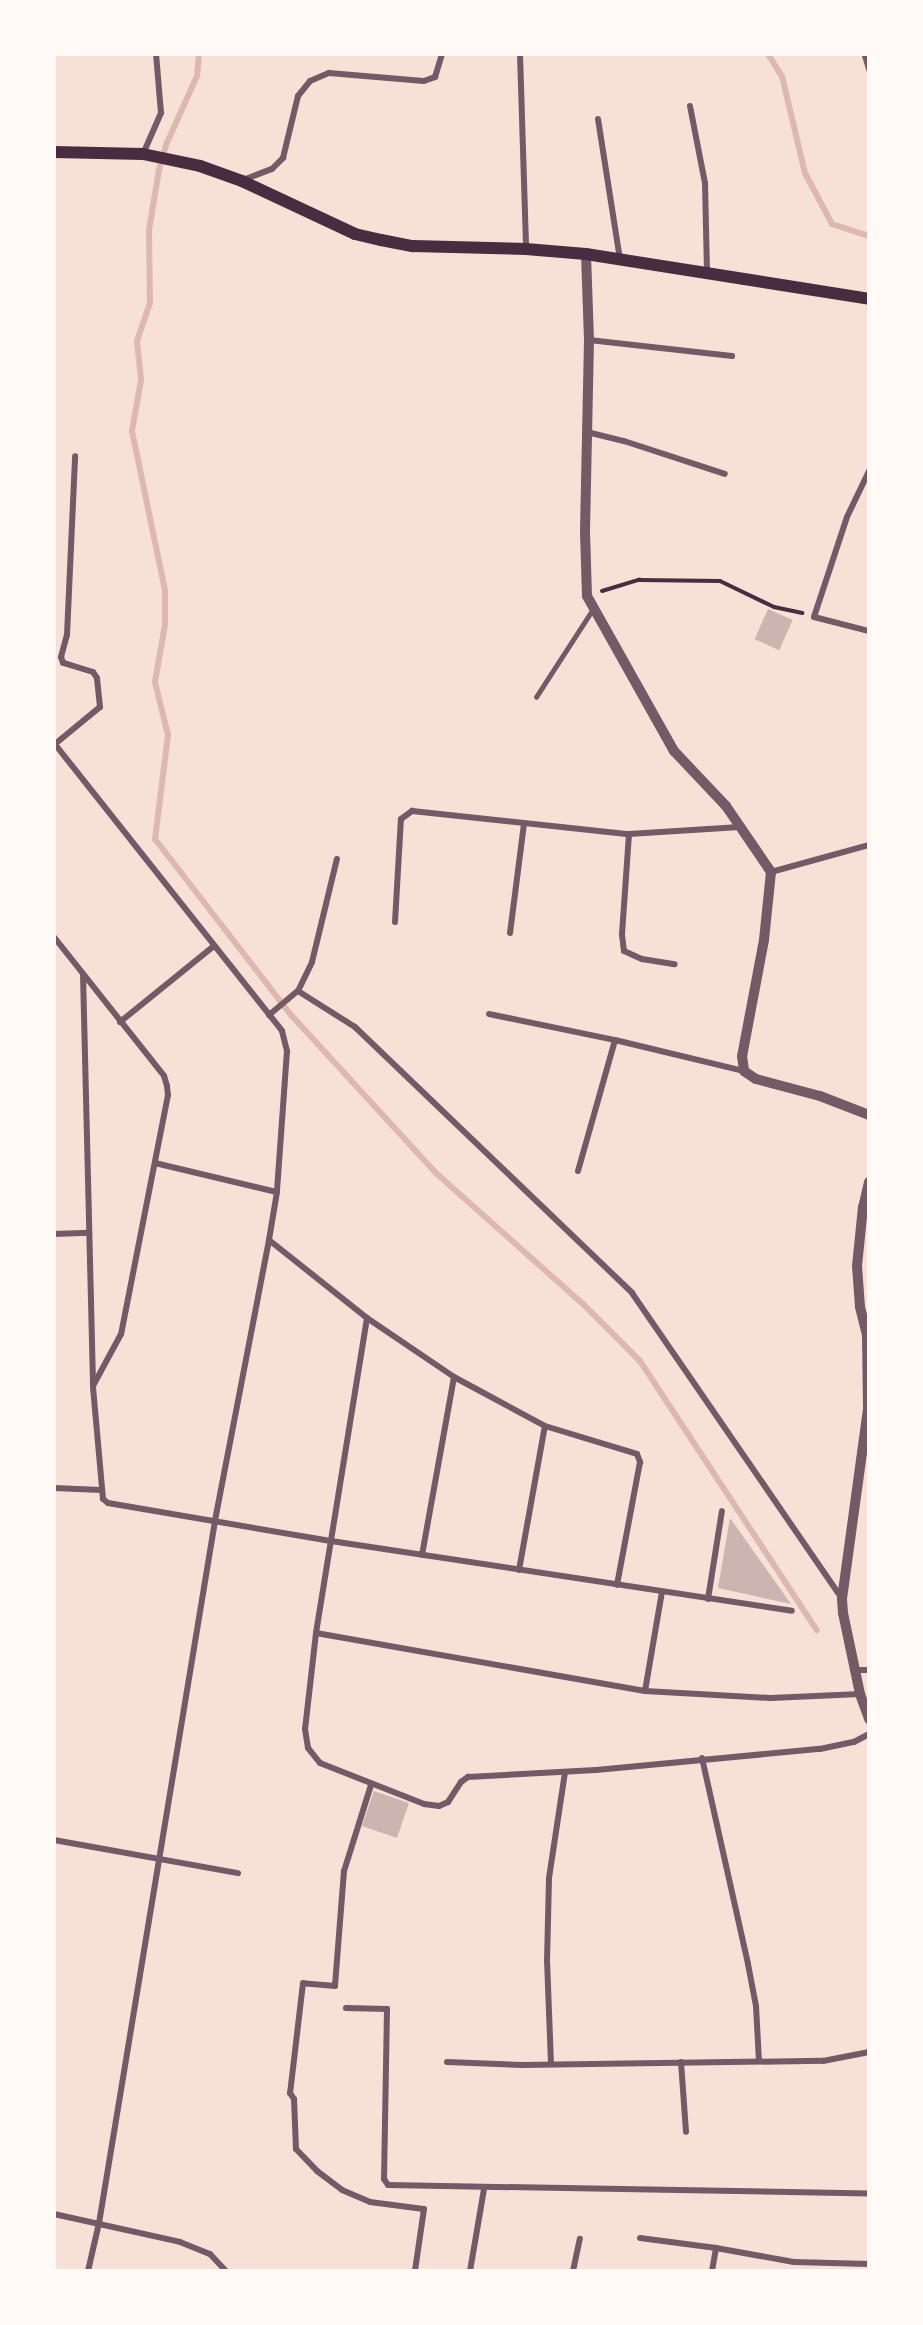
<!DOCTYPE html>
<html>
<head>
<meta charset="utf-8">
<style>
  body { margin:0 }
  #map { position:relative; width:923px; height:2325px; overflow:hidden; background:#f7e1d7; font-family:"Playfair Display",serif }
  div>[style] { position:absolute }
  .stream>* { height:6px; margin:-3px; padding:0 3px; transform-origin:3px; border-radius:3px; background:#dcb8b0 }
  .building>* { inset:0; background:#ccb4b1; transform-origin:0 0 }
  .path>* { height:4px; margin:-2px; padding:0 2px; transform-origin:2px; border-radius:2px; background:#4a2c40 }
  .service>* { height:4.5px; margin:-2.25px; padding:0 2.25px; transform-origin:2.25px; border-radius:2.25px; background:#755966 }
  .minor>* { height:6px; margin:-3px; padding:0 3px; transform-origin:3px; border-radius:3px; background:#755966 }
  .tertiary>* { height:10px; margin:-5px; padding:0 5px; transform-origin:5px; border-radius:5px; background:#755966 }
  .secondary>* { height:12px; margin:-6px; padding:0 6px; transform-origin:6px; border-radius:6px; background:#4a2c40 }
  span { translate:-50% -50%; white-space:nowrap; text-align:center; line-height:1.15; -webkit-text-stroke:6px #fffaf5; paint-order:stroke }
  .frame { position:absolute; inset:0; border:56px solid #fffaf5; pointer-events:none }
</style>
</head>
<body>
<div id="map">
  <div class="stream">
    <i style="left:199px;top:54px;width:22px;rotate:95deg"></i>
    <i style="left:197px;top:76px;width:76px;rotate:114.2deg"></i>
    <i style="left:166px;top:145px;width:26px;rotate:106deg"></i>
    <i style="left:159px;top:170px;width:61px;rotate:99.5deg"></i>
    <i style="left:149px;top:230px;width:73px;rotate:89.2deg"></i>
    <i style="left:150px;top:303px;width:40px;rotate:108.9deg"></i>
    <i style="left:137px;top:341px;width:39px;rotate:84deg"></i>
    <i style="left:141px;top:380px;width:52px;rotate:100deg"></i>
    <i style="left:132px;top:431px;width:163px;rotate:78.3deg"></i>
    <i style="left:165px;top:591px;width:34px;rotate:90deg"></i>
    <i style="left:165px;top:625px;width:58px;rotate:100deg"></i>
    <i style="left:155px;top:682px;width:55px;rotate:76.2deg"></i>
    <i style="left:168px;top:735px;width:105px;rotate:97.1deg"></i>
    <i style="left:155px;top:839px;width:224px;rotate:52.3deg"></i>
    <i style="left:292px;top:1016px;width:214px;rotate:47.5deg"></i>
    <i style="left:437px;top:1174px;width:195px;rotate:41.7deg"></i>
    <i style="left:583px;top:1304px;width:81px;rotate:45deg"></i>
    <i style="left:640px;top:1361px;width:322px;rotate:56.7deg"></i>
    <i style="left:768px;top:54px;width:26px;rotate:58deg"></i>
    <i style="left:782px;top:76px;width:100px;rotate:76.7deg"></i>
    <i style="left:805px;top:173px;width:58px;rotate:62.1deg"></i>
    <i style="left:832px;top:224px;width:39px;rotate:18deg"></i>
  </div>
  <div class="building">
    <i style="left:768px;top:609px;width:27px;height:33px;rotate:24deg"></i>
    <i style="clip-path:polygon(730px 1518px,791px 1604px,718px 1588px)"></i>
    <i style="left:374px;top:1791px;width:37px;height:37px;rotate:19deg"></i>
  </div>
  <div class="path">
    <i style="left:602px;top:591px;width:39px;rotate:-17deg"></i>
    <i style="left:639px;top:580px;width:81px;rotate:0.7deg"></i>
    <i style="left:720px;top:581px;width:60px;rotate:25.7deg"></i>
    <i style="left:774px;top:607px;width:29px;rotate:12deg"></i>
  </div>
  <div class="service">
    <i style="left:864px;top:54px;width:17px;rotate:73deg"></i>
    <i style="left:536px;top:697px;width:105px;rotate:-57.1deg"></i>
  </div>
  <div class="minor">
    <i style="left:520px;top:54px;width:195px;rotate:88.2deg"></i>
    <i style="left:690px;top:106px;width:78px;rotate:79deg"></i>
    <i style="left:705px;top:183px;width:89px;rotate:88.7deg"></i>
    <i style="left:598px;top:119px;width:142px;rotate:81.1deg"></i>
    <i style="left:143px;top:154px;width:45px;rotate:-66.3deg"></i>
    <i style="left:161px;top:113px;width:59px;rotate:-94.8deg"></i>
    <i style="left:243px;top:180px;width:31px;rotate:-21deg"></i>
    <i style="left:272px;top:169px;width:16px;rotate:-45deg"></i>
    <i style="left:283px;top:158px;width:64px;rotate:-76.4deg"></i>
    <i style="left:298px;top:96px;width:19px;rotate:-51deg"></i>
    <i style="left:310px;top:81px;width:21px;rotate:-23deg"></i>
    <i style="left:329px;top:73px;width:95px;rotate:4.8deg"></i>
    <i style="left:424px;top:81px;width:12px;rotate:-20deg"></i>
    <i style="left:435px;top:77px;width:24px;rotate:-73deg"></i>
    <i style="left:589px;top:340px;width:144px;rotate:6.4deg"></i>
    <i style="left:587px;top:432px;width:38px;rotate:14deg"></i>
    <i style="left:624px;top:441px;width:106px;rotate:18.1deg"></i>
    <i style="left:869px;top:471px;width:51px;rotate:115.6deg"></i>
    <i style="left:847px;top:517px;width:105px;rotate:108.3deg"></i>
    <i style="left:814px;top:617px;width:57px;rotate:14.3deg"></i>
    <i style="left:54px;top:743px;width:367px;rotate:51.6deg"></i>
    <i style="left:282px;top:1031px;width:21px;rotate:76deg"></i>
    <i style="left:287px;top:1051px;width:141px;rotate:94.1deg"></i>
    <i style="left:277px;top:1192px;width:49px;rotate:99.5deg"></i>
    <i style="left:269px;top:1240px;width:286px;rotate:100.9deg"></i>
    <i style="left:215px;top:1521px;width:712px;rotate:99.38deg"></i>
    <i style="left:99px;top:2223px;width:49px;rotate:102.9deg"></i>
    <i style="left:55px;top:744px;width:58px;rotate:-39.4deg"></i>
    <i style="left:100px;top:707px;width:29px;rotate:-96deg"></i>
    <i style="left:97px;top:678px;width:7px;rotate:-124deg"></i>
    <i style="left:93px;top:672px;width:31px;rotate:-163deg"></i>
    <i style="left:63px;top:663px;width:6px;rotate:-108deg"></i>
    <i style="left:61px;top:657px;width:23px;rotate:-75deg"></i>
    <i style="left:67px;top:635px;width:179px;rotate:-87.4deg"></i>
    <i style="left:629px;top:834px;width:101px;rotate:94deg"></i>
    <i style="left:622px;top:935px;width:16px;rotate:83deg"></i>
    <i style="left:624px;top:951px;width:20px;rotate:24deg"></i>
    <i style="left:642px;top:959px;width:33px;rotate:9deg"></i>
    <i style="left:771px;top:872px;width:102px;rotate:-15.4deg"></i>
    <i style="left:395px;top:922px;width:103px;rotate:-86.7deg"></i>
    <i style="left:401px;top:819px;width:14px;rotate:-36deg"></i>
    <i style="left:412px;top:811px;width:218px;rotate:6.1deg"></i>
    <i style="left:629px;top:834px;width:111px;rotate:-3.6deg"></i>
    <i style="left:510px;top:933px;width:111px;rotate:-82.7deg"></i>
    <i style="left:54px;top:937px;width:177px;rotate:51.6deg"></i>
    <i style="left:164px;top:1076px;width:10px;rotate:73deg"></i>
    <i style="left:167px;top:1086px;width:9px;rotate:84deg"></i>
    <i style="left:168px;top:1095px;width:244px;rotate:101.1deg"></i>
    <i style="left:121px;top:1334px;width:59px;rotate:118.3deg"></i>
    <i style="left:83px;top:974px;width:413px;rotate:88.6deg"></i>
    <i style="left:93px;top:1387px;width:112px;rotate:84.9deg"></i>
    <i style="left:103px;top:1499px;width:6px;rotate:39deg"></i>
    <i style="left:108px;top:1503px;width:226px;rotate:9.7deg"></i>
    <i style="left:331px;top:1541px;width:466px;rotate:8.6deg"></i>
    <i style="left:298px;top:991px;width:67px;rotate:32.3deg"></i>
    <i style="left:355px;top:1027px;width:384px;rotate:43.8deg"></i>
    <i style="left:632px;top:1293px;width:370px;rotate:55.5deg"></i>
    <i style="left:489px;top:1014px;width:129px;rotate:11.7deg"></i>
    <i style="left:615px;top:1040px;width:133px;rotate:13.5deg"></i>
    <i style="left:269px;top:1015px;width:38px;rotate:-40deg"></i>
    <i style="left:298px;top:991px;width:32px;rotate:-64deg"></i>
    <i style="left:312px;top:962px;width:106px;rotate:-76.4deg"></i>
    <i style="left:120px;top:1022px;width:121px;rotate:-39deg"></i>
    <i style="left:155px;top:1163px;width:125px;rotate:13.4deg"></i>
    <i style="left:578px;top:1171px;width:136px;rotate:-74.2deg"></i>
    <i style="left:54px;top:1234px;width:35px;rotate:-2deg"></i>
    <i style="left:269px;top:1240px;width:125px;rotate:38.5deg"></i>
    <i style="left:367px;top:1318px;width:105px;rotate:34.1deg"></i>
    <i style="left:454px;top:1377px;width:103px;rotate:28.3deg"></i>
    <i style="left:545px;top:1426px;width:96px;rotate:16.9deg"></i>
    <i style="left:637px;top:1454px;width:9px;rotate:69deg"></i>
    <i style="left:640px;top:1462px;width:125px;rotate:100.6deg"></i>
    <i style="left:367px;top:1318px;width:319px;rotate:99.2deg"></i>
    <i style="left:316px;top:1633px;width:97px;rotate:96.5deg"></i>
    <i style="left:305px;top:1729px;width:19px;rotate:81deg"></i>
    <i style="left:308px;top:1748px;width:19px;rotate:51deg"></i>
    <i style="left:320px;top:1763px;width:112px;rotate:21.5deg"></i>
    <i style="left:424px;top:1804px;width:15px;rotate:8deg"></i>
    <i style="left:439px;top:1806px;width:10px;rotate:-24deg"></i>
    <i style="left:448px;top:1802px;width:24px;rotate:-57deg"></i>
    <i style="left:461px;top:1782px;width:9px;rotate:-36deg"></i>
    <i style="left:468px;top:1777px;width:128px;rotate:-3.1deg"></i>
    <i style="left:596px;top:1770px;width:225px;rotate:-5.4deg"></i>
    <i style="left:820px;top:1749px;width:35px;rotate:-12deg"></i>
    <i style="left:854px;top:1742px;width:17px;rotate:-28deg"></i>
    <i style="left:54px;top:1488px;width:47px;rotate:2.4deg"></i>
    <i style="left:422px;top:1555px;width:181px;rotate:-79.8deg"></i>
    <i style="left:519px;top:1570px;width:146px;rotate:-79.8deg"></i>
    <i style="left:708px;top:1599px;width:89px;rotate:-81deg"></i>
    <i style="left:316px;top:1633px;width:334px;rotate:10deg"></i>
    <i style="left:645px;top:1691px;width:126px;rotate:3.2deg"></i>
    <i style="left:771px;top:1698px;width:89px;rotate:-2.6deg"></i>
    <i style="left:855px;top:1670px;width:14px"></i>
    <i style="left:645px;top:1691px;width:100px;rotate:-80.3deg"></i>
    <i style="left:702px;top:1758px;width:211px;rotate:77.4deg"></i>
    <i style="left:748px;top:1964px;width:43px;rotate:79.2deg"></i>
    <i style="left:756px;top:2006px;width:55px;rotate:86.9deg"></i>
    <i style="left:371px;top:1785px;width:90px;rotate:107.4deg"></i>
    <i style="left:344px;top:1871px;width:115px;rotate:94.5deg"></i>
    <i style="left:335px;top:1986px;width:32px;rotate:-175deg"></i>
    <i style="left:303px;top:1983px;width:111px;rotate:96.7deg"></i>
    <i style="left:290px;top:2093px;width:7px;rotate:56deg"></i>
    <i style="left:294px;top:2099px;width:50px;rotate:87.7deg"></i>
    <i style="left:296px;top:2149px;width:30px;rotate:46deg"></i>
    <i style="left:317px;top:2171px;width:31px;rotate:37deg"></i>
    <i style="left:342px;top:2190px;width:30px;rotate:23deg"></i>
    <i style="left:370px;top:2202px;width:54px;rotate:7.4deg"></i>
    <i style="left:424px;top:2209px;width:63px;rotate:98.3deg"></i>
    <i style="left:54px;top:1840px;width:187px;rotate:10.2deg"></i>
    <i style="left:346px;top:2008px;width:41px;rotate:1.4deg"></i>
    <i style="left:387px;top:2009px;width:170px;rotate:91deg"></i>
    <i style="left:384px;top:2179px;width:7px;rotate:56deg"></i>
    <i style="left:388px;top:2185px;width:481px;rotate:1deg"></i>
    <i style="left:447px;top:2062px;width:75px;rotate:2.3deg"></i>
    <i style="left:522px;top:2065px;width:301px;rotate:-0.8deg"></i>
    <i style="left:823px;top:2061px;width:47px;rotate:-11.1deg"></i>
    <i style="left:681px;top:2062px;width:70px;rotate:85.9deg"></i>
    <i style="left:551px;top:2064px;width:103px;rotate:-92.2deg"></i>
    <i style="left:547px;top:1961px;width:83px;rotate:-88.6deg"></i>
    <i style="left:549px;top:1878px;width:107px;rotate:-81.4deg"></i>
    <i style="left:54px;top:2214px;width:129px;rotate:12.5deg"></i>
    <i style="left:180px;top:2242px;width:32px;rotate:22deg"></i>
    <i style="left:210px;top:2254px;width:23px;rotate:47deg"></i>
    <i style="left:640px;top:2238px;width:77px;rotate:7.5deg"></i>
    <i style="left:716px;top:2248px;width:79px;rotate:10.2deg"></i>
    <i style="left:794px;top:2262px;width:75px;rotate:1.5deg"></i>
    <i style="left:470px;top:2271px;width:83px;rotate:-80.3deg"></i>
    <i style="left:573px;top:2271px;width:33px;rotate:-78deg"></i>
    <i style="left:712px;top:2271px;width:23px;rotate:-80deg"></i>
  </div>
  <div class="tertiary">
    <i style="left:586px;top:254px;width:86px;rotate:88deg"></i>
    <i style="left:589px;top:340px;width:192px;rotate:91.2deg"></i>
    <i style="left:585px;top:532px;width:64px;rotate:88.2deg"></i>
    <i style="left:587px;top:596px;width:178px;rotate:60.7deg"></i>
    <i style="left:674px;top:751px;width:76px;rotate:46.6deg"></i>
    <i style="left:726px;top:806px;width:80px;rotate:55.7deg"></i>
    <i style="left:771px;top:872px;width:68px;rotate:95.9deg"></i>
    <i style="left:764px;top:940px;width:118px;rotate:100.7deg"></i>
    <i style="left:742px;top:1056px;width:15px;rotate:82deg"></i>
    <i style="left:744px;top:1071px;width:14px;rotate:34deg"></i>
    <i style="left:756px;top:1079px;width:66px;rotate:14.9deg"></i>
    <i style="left:820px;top:1096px;width:53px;rotate:21.2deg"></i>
    <i style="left:869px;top:1182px;width:26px;rotate:103deg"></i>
    <i style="left:863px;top:1207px;width:59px;rotate:95.8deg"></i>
    <i style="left:857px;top:1266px;width:41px;rotate:85.8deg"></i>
    <i style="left:860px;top:1307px;width:30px;rotate:76deg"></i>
    <i style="left:867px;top:1336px;width:73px;rotate:89.2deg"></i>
    <i style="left:868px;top:1409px;width:192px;rotate:97.8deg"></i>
    <i style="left:842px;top:1599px;width:14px;rotate:86deg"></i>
    <i style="left:843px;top:1613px;width:83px;rotate:78.1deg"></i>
    <i style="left:860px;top:1694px;width:27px;rotate:70deg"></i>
  </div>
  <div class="secondary">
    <i style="left:54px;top:152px;width:89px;rotate:1.3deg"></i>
    <i style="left:143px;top:154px;width:58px;rotate:11.9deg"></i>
    <i style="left:200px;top:166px;width:45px;rotate:19.7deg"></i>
    <i style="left:242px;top:181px;width:125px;rotate:25.1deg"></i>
    <i style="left:355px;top:234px;width:27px;rotate:13deg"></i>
    <i style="left:381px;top:240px;width:33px;rotate:11deg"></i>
    <i style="left:413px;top:246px;width:113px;rotate:1.5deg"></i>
    <i style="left:526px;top:249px;width:60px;rotate:4.8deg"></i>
    <i style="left:586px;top:254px;width:287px;rotate:9deg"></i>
  </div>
  <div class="frame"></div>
</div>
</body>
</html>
